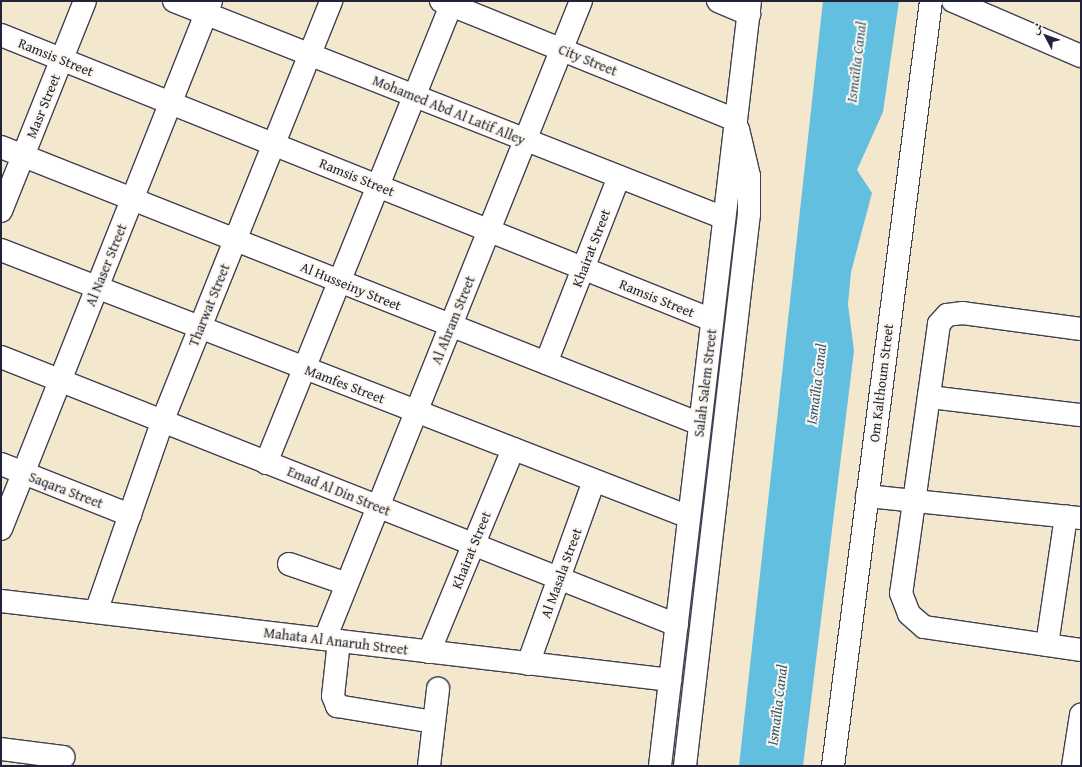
<!DOCTYPE html>
<html>
<head>
<meta charset="utf-8">
<style>
  body { margin:0 }
  #map { position:relative; width:1082px; height:767px; overflow:hidden; background:#f3e7cd; font-family:"Gentium Book Plus",Amiri,serif }
  div>[style] { position:absolute }
  .water>* { inset:0; background:#62bfe0 }
  .roads { filter:drop-shadow(1px 0 #414051) drop-shadow(-1px 0 #414051) drop-shadow(0 1px #414051) drop-shadow(0 -1px #414051) }
  .minor>* { height:22px; margin:-11px; padding:0 11px; transform-origin:11px; border-radius:11px; background:#fff }
  .highway>* { height:22px; margin:-11px; padding:0 11px; transform-origin:11px; border-radius:11px; background:#fff }
  span { translate:-50% -50%; white-space:nowrap; text-align:center; line-height:1.15; -webkit-text-stroke:4px #fbf7ec; paint-order:stroke }
  .street-label { font-size:14px; color:#22223b }
  .water-label { font-size:15px; color:#385975; font-style:italic }
  .frame { position:absolute; inset:0; border:2px solid #22223b; pointer-events:none }
  .north { position:absolute; left:1026px; top:16px; width:40px; height:40px; -webkit-text-stroke:3px #fbf7ec; paint-order:stroke; rotate:311deg; font-size:11px; font-weight:700; line-height:16px; text-align:center; color:#22223b }
  .north::after { content:''; display:block; margin:auto; width:14px; height:18px; background:#22223b; clip-path:polygon(50% 0,100% 100%,50% 72%,0 100%) }
</style>
</head>
<body>
<div id="map">
  <div class="water">
    <i style="clip-path:polygon(823px 1px,899px 1px,883px 112px,857px 170px,872px 193px,851px 272px,848px 304px,854px 351px,803px 766px,739px 766px)"></i>
  </div>
  <div class="roads">
    <div class="minor">
      <i style="left:174px;top:1px;width:591px;rotate:21.53deg"></i>
      <i style="left:441px;top:1px;width:317px;rotate:22deg"></i>
      <i style="left:718px;top:1px;width:34px;rotate:23deg"></i>
      <i style="left:953px;top:1px;width:139px;rotate:23.3deg"></i>
      <i style="left:1px;top:35px;width:766px;rotate:21.84deg"></i>
      <i style="left:1px;top:147px;width:752px;rotate:21.62deg"></i>
      <i style="left:1px;top:211px;width:226px;rotate:-68.2deg"></i>
      <i style="left:1px;top:250px;width:738px;rotate:21.21deg"></i>
      <i style="left:1081px;top:329px;width:119px;rotate:-172.3deg"></i>
      <i style="left:963px;top:313px;width:16px;rotate:173deg"></i>
      <i style="left:947px;top:315px;width:12px;rotate:132deg"></i>
      <i style="left:939px;top:324px;width:272px;rotate:98deg"></i>
      <i style="left:901px;top:593px;width:22px;rotate:69deg"></i>
      <i style="left:909px;top:614px;width:20px;rotate:41deg"></i>
      <i style="left:924px;top:627px;width:159px;rotate:8.3deg"></i>
      <i style="left:1px;top:357px;width:727px;rotate:21.63deg"></i>
      <i style="left:546px;top:363px;width:200px;rotate:-68.6deg"></i>
      <i style="left:929px;top:397px;width:153px;rotate:6.8deg"></i>
      <i style="left:266px;top:463px;width:498px;rotate:-68deg"></i>
      <i style="left:1px;top:464px;width:139px;rotate:21.6deg"></i>
      <i style="left:867px;top:496px;width:215px;rotate:5.9deg"></i>
      <i style="left:1px;top:529px;width:568px;rotate:-68.31deg"></i>
      <i style="left:289px;top:564px;width:61px;rotate:19deg"></i>
      <i style="left:1px;top:601px;width:674px;rotate:6.73deg"></i>
      <i style="left:96px;top:612px;width:201px;rotate:-70.8deg"></i>
      <i style="left:162px;top:422px;width:454px;rotate:-68.1deg"></i>
      <i style="left:325px;top:639px;width:687px;rotate:-68.14deg"></i>
      <i style="left:339px;top:641px;width:55px;rotate:96.2deg"></i>
      <i style="left:333px;top:696px;width:11px;rotate:68deg"></i>
      <i style="left:337px;top:706px;width:98px;rotate:9.4deg"></i>
      <i style="left:1047px;top:645px;width:130px;rotate:-81.6deg"></i>
      <i style="left:429px;top:652px;width:220px;rotate:-67.5deg"></i>
      <i style="left:528px;top:664px;width:195px;rotate:-70.2deg"></i>
      <i style="left:1px;top:749px;width:63px;rotate:7.4deg"></i>
      <i style="left:429px;top:766px;width:78px;rotate:-83.3deg"></i>
      <i style="left:1073px;top:766px;width:52px;rotate:-81.1deg"></i>
    </div>
    <div class="highway">
      <i style="left:660px;top:766px;width:770px;rotate:-83.29deg"></i>
      <i style="left:685px;top:766px;width:556px;rotate:-83.39deg"></i>
      <i style="left:749px;top:214px;width:38px;rotate:-90deg"></i>
      <i style="left:749px;top:176px;width:48px;rotate:-103.2deg"></i>
      <i style="left:833px;top:766px;width:771px;rotate:-82.7deg"></i>
    </div>
  </div>
  <div class="street-label">
    <span style="left:56px;top:57px;rotate:22deg">Ramsis Street</span>
    <span style="left:588px;top:60px;rotate:22deg">City Street</span>
    <span style="left:43px;top:106px;rotate:-68deg">Masr Street</span>
    <span style="left:449px;top:110px;rotate:22deg">Mohamed Abd Al Latif Alley</span>
    <span style="left:357px;top:177px;rotate:22deg">Ramsis Street</span>
    <span style="left:591px;top:248px;rotate:-69deg">Khairat Street</span>
    <span style="left:106px;top:265px;rotate:-68deg">Al Naser Street</span>
    <span style="left:351px;top:286px;rotate:22deg">Al Husseiny Street</span>
    <span style="left:657px;top:298px;rotate:22deg">Ramsis Street</span>
    <span style="left:209px;top:305px;rotate:-68deg">Tharwat Street</span>
    <span style="left:453px;top:320px;rotate:-68deg">Al Ahram Street</span>
    <span style="left:705px;top:383px;rotate:-83deg">Salah Salem Street</span>
    <span style="left:881px;top:383px;rotate:-83deg">Om Kalthoum Street</span>
    <span style="left:345px;top:384px;rotate:21deg">Mamfes Street</span>
    <span style="left:66px;top:490px;rotate:21deg">Saqara Street</span>
    <span style="left:339px;top:491px;rotate:22deg">Emad Al Din Street</span>
    <span style="left:471px;top:550px;rotate:-68deg">Khairat Street</span>
    <span style="left:561px;top:573px;rotate:-70deg">Al Masala Street</span>
    <span style="left:336px;top:641px;rotate:7deg">Mahata Al Anaruh Street</span>
  </div>
  <div class="water-label">
    <span style="left:856px;top:62px;rotate:-83deg">Ismaïlia Canal</span>
    <span style="left:816px;top:384px;rotate:-83deg">Ismaïlia Canal</span>
    <span style="left:777px;top:705px;rotate:-83deg">Ismaïlia Canal</span>
  </div>
  <div class="frame"></div>
  <div class="north">ش</div>
</div>
</body>
</html>
